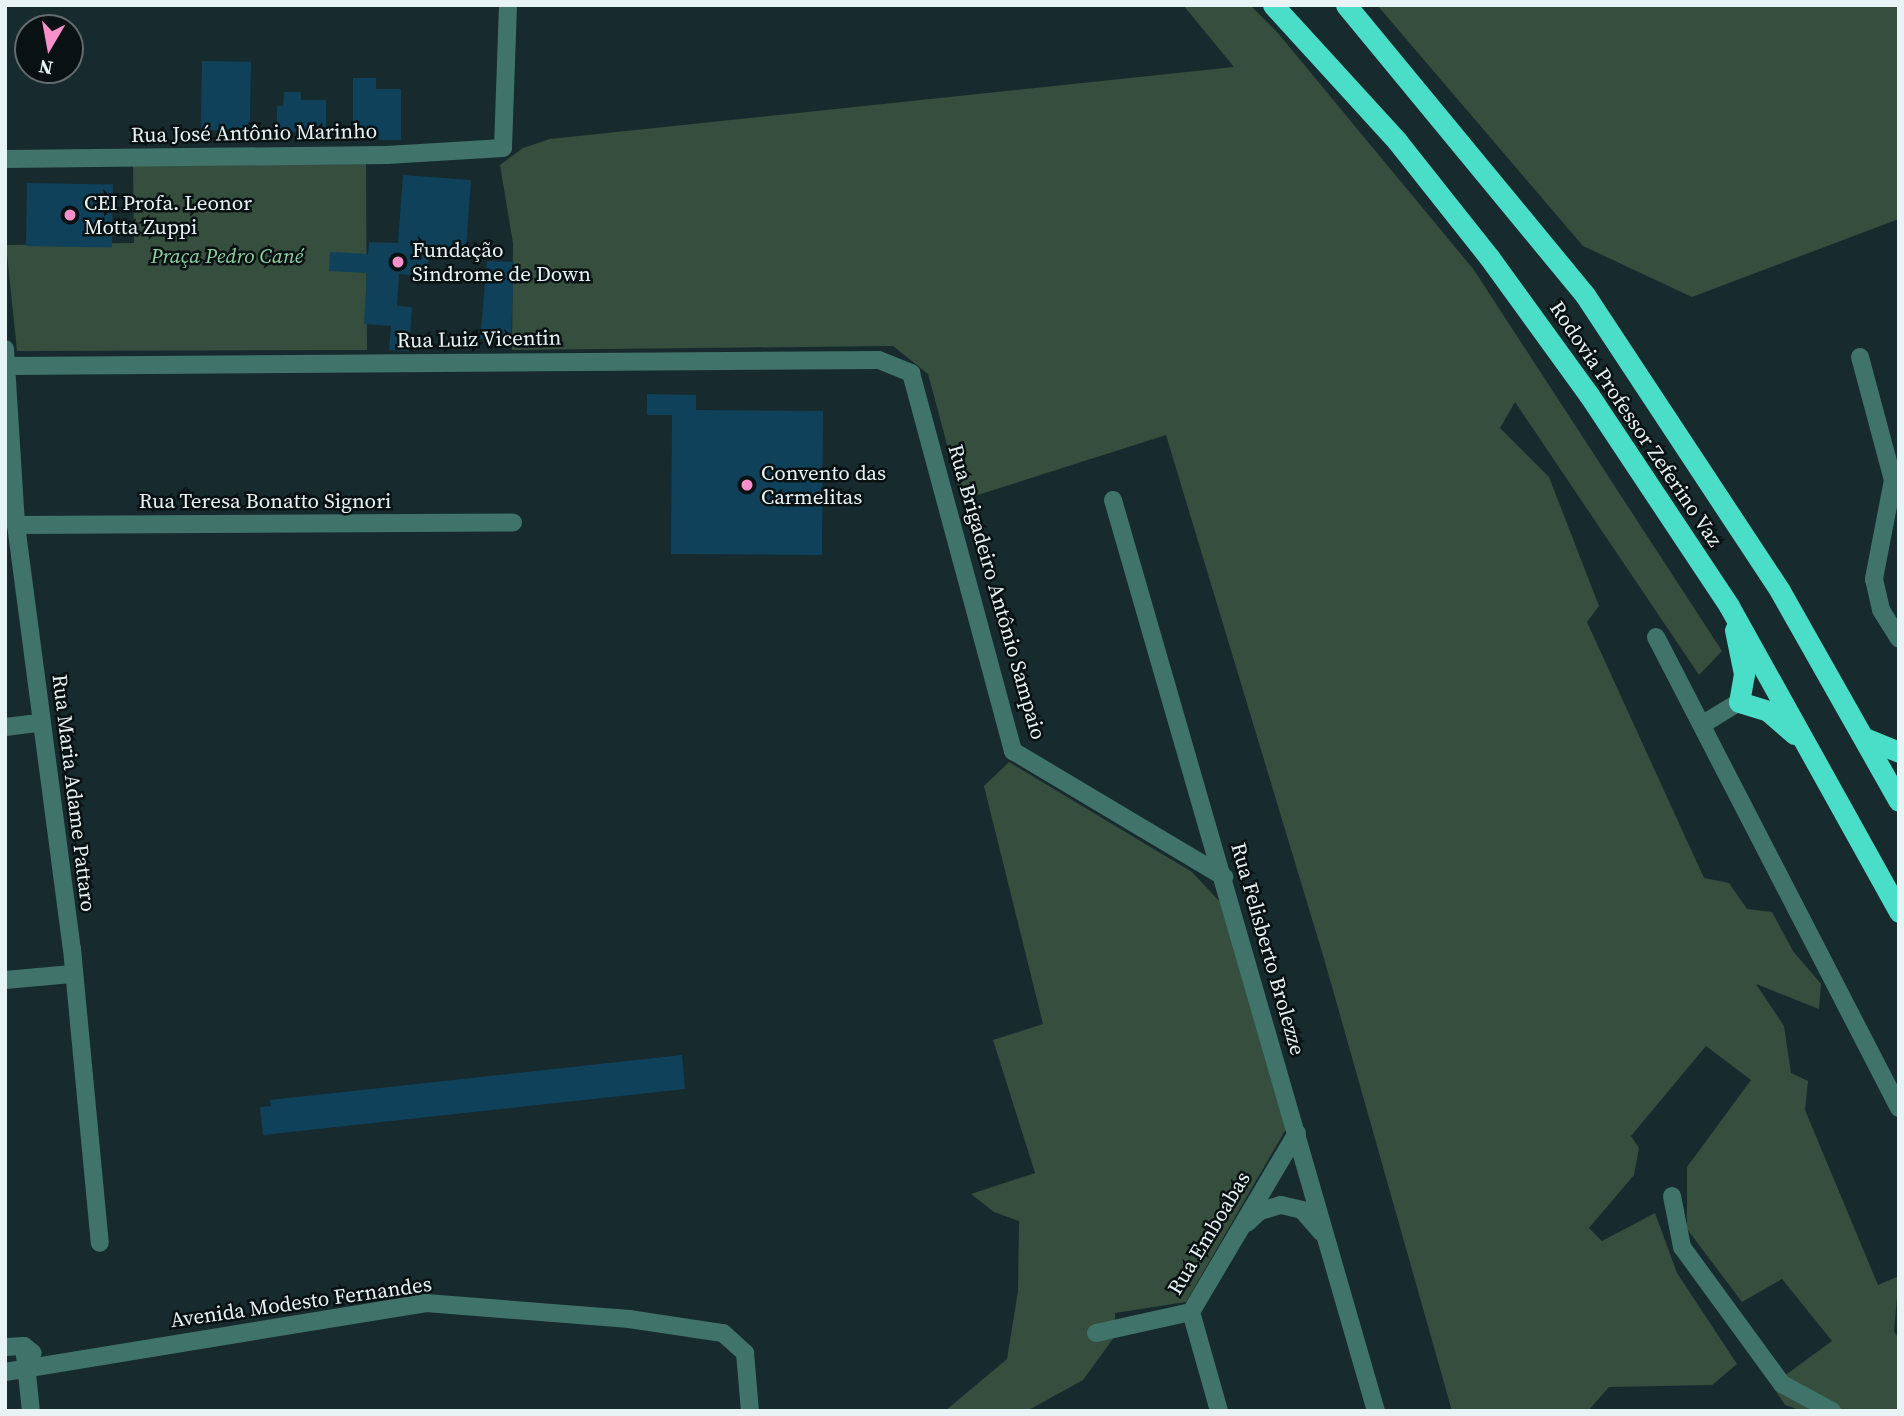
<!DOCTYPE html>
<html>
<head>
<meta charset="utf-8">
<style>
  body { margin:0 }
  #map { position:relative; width:1904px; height:1416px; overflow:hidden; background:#172a2d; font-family:"Source Serif 4",serif }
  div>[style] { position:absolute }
  .green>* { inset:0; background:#364e3d }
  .building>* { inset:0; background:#0f415b; transform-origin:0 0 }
  .minor>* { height:18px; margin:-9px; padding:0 9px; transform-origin:9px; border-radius:9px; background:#407369 }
  .highway>* { height:21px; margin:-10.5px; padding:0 10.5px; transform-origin:10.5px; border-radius:10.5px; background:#4addc7 }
  .dots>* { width:19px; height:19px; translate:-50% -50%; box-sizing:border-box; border:4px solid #091112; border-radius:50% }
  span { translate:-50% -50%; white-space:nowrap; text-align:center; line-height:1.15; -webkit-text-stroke:5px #091112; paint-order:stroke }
  .street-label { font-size:21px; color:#e7f3f5 }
  .poi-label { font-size:21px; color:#e7f3f5 }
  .left { translate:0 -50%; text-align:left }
  .park-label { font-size:21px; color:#8cd1a1; font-style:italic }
  .frame { position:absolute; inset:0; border:7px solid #e7f3f5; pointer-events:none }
  .north { position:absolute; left:14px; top:14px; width:70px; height:70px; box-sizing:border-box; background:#091112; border:2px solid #626b6d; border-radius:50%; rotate:190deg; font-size:19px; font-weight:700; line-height:28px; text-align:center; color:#e7f3f5 }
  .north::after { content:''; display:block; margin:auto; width:24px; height:32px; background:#f890cc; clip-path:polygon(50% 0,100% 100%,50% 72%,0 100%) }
</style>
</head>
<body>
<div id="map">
  <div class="green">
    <i style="clip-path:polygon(1183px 5px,1250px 5px,1277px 32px,1474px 270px,1722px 651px,1699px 675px,1515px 402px,1500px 428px,1549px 477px,1599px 606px,1587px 622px,1704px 878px,1729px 883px,1747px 909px,1772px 912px,1793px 951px,1821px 984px,1819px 1009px,1756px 984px,1784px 1026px,1791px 1073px,1808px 1081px,1805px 1110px,1878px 1285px,1899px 1276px,1894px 1331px,1899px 1340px,1899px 1411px,1803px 1411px,1785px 1405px,1772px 1385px,1832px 1341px,1782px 1279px,1742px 1302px,1687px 1229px,1687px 1167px,1751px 1080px,1706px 1046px,1631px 1136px,1639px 1148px,1634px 1175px,1589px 1228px,1602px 1241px,1655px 1213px,1677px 1273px,1737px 1364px,1712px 1385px,1609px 1387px,1588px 1411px,1452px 1411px,1325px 962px,1166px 435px,962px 500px,928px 374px,893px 346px,512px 350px,513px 243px,500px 165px,523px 148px,550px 139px,1234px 67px)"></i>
    <i style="clip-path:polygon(1377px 5px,1899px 5px,1899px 219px,1692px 297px,1583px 246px)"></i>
    <i style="clip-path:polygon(366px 164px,367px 350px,17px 351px,6px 245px,134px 243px,133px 165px)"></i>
    <i style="clip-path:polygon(1009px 762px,1192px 872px,1222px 904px,1286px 1129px,1186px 1302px,1115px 1313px,1115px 1336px,1083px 1380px,1027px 1411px,945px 1411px,1007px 1359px,1018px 1291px,1019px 1221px,994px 1212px,971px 1194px,1035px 1173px,993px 1040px,1043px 1024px,984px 786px)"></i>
  </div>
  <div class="building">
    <i style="left:202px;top:61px;width:49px;height:69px;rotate:1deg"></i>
    <i style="clip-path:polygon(353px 78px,376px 78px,376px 89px,401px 89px,401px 140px,379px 140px,379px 133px,353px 133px)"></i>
    <i style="clip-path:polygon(284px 92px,301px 92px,301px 100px,326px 100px,326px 132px,277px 132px,277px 106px,283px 106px)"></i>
    <i style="clip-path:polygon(403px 175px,471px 180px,466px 249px,429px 247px,427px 276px,399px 274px,397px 306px,412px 307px,409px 351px,389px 350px,391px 326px,364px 324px,367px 273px,329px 271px,330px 252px,368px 254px,369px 242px,398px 243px)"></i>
    <i style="left:27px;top:183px;width:86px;height:63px;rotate:1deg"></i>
    <i style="clip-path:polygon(487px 261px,514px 262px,511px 339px,480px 339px)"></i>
    <i style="clip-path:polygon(647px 394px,696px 395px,696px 410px,823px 411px,822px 555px,671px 554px,672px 415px,647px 415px)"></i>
    <i style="clip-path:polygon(682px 1055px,685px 1089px,263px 1135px,260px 1107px,271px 1106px,270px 1100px)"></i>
  </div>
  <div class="minor">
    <i style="left:5px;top:159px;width:382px;rotate:-0.6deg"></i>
    <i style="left:387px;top:155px;width:116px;rotate:-3.5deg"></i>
    <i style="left:503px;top:148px;width:143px;rotate:-88deg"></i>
    <i style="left:5px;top:349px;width:176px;rotate:86.4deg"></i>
    <i style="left:16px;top:525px;width:428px;rotate:82.5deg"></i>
    <i style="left:72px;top:949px;width:295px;rotate:84.6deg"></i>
    <i style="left:1860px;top:357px;width:127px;rotate:75deg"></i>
    <i style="left:1893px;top:480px;width:101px;rotate:100.9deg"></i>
    <i style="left:1874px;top:579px;width:32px;rotate:77deg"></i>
    <i style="left:1881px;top:610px;width:34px;rotate:58deg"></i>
    <i style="left:5px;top:371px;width:6px;rotate:-59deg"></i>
    <i style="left:8px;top:366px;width:871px;rotate:-0.39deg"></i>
    <i style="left:879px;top:360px;width:35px;rotate:22deg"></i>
    <i style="left:911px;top:373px;width:392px;rotate:74.9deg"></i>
    <i style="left:1013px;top:751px;width:246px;rotate:30.8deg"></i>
    <i style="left:1113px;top:500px;width:948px;rotate:73.9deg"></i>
    <i style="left:16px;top:525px;width:497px;rotate:-0.3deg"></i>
    <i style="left:1656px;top:637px;width:530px;rotate:62.71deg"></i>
    <i style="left:1703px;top:724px;width:42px;rotate:-31.4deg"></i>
    <i style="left:5px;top:727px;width:34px;rotate:-7deg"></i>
    <i style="left:5px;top:980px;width:67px;rotate:-5.1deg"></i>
    <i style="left:1672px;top:1196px;width:52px;rotate:78.9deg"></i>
    <i style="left:1682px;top:1247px;width:170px;rotate:53.9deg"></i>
    <i style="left:1782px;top:1384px;width:57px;rotate:28.4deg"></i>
    <i style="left:1247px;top:1223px;width:18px;rotate:-43deg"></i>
    <i style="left:1260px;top:1211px;width:22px;rotate:-16deg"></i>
    <i style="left:1281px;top:1205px;width:22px;rotate:13deg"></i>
    <i style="left:1302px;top:1210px;width:30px;rotate:49deg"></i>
    <i style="left:1191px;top:1312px;width:103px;rotate:74.2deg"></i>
    <i style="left:1096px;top:1333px;width:97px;rotate:-12.5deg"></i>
    <i style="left:1191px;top:1312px;width:208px;rotate:-59.4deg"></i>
    <i style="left:24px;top:1346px;width:65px;rotate:83.9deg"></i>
    <i style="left:5px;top:1347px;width:19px;rotate:-3deg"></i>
    <i style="left:24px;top:1346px;width:11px;rotate:38deg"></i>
    <i style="left:5px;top:1372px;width:427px;rotate:-9.3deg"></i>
    <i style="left:426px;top:1303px;width:204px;rotate:4.5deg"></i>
    <i style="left:629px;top:1319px;width:95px;rotate:8.5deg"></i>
    <i style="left:723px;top:1333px;width:30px;rotate:42deg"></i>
    <i style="left:745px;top:1353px;width:58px;rotate:85.1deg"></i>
  </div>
  <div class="highway">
    <i style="left:1273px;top:5px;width:184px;rotate:47.6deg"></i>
    <i style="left:1397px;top:141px;width:148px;rotate:51.6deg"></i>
    <i style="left:1489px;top:257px;width:170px;rotate:54.1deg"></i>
    <i style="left:1589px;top:395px;width:253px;rotate:56.4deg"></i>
    <i style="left:1729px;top:606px;width:350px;rotate:60.9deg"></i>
    <i style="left:1346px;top:5px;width:376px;rotate:50.5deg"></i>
    <i style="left:1585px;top:295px;width:354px;rotate:56.6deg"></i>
    <i style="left:1780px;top:591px;width:241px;rotate:60.5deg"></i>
    <i style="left:1735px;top:630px;width:45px;rotate:78.4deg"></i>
    <i style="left:1744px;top:674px;width:28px;rotate:100deg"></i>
    <i style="left:1739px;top:702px;width:30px;rotate:17deg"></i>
    <i style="left:1768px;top:711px;width:35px;rotate:41deg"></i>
    <i style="left:1867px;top:739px;width:35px;rotate:22deg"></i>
  </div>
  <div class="dots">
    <i style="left:70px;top:215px;background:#f890cc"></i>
    <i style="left:398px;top:262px;background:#f890cc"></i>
    <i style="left:747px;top:485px;background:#f890cc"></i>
  </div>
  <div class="street-label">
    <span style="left:254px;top:133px;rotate:-1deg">Rua José Antônio Marinho</span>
    <span style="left:479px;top:339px;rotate:-1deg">Rua Luiz Vicentin</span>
    <span style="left:1636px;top:424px;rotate:56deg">Rodovia Professor Zeferino Vaz</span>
    <span style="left:265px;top:501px">Rua Teresa Bonatto Signori</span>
    <span style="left:997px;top:592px;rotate:74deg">Rua Brigadeiro Antônio Sampaio</span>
    <span style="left:74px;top:793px;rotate:83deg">Rua Maria Adame Pattaro</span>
    <span style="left:1268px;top:949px;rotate:74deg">Rua Felisberto Brolezze</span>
    <span style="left:1209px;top:1233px;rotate:-59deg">Rua Emboabas</span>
    <span style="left:301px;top:1302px;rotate:-8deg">Avenida Modesto Fernandes</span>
  </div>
  <div class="poi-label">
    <span class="left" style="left:84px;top:215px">CEI Profa. Leonor<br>Motta Zuppi</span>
    <span class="left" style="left:412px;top:262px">Fundação<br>Sindrome de Down</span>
    <span class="left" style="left:761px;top:485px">Convento das<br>Carmelitas</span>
  </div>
  <div class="park-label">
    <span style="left:227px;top:256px">Praça Pedro Cané</span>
  </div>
  <div class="frame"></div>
  <div class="north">N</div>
</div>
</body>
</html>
